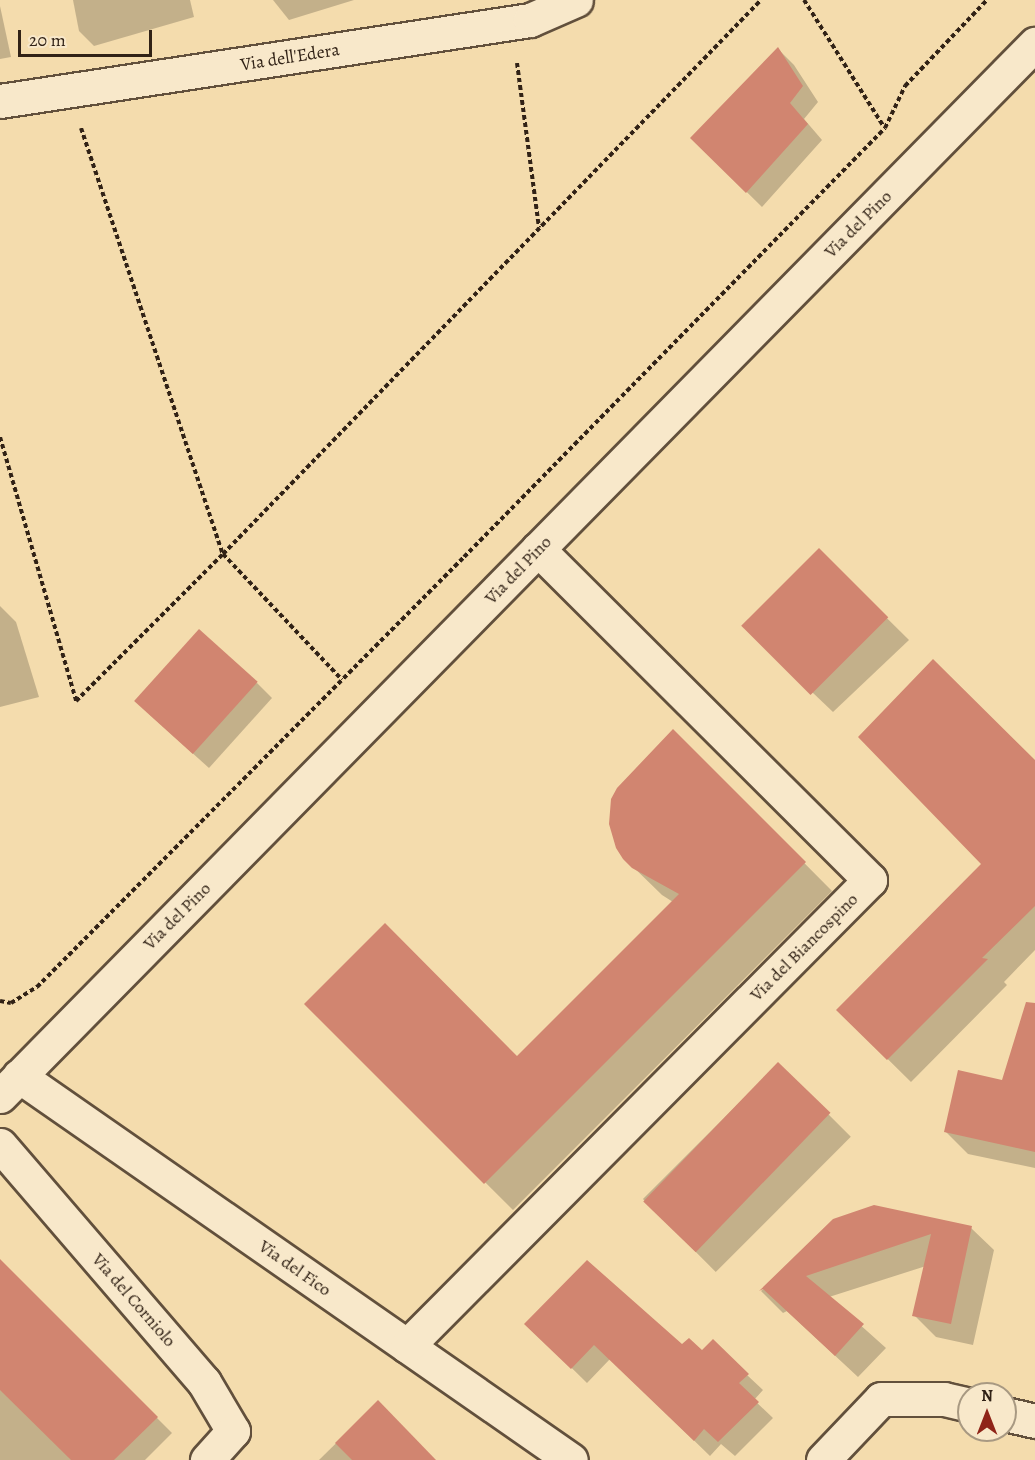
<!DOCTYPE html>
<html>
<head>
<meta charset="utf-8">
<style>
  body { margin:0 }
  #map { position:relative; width:1035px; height:1460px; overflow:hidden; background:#f4dcad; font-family:Alegreya,serif }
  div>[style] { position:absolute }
  .shadow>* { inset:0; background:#0003; transform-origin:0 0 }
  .building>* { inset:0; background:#d18570; transform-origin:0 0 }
  .path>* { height:4px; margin-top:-2px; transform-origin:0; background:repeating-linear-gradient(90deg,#312216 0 4.5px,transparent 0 7.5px) }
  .roads { filter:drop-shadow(2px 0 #62503c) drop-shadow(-2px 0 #62503c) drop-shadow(0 2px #62503c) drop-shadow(0 -2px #62503c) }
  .street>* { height:33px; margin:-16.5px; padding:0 16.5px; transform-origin:16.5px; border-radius:16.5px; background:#f8e8ca }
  span { translate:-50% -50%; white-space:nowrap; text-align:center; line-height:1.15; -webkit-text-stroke:6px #f8e8ca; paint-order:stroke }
  .street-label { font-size:18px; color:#312216 }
  .north { position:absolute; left:957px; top:1382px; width:60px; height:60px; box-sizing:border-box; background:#f8e8ca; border:2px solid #a89982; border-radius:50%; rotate:0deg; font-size:16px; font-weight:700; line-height:24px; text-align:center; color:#312216 }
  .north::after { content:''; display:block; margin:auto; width:21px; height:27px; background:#8f2418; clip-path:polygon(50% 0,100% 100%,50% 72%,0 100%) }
  .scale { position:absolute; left:18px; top:30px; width:134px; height:27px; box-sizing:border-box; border:3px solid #312216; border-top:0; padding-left:8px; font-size:18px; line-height:21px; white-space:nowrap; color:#312216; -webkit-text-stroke:4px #f8e8ca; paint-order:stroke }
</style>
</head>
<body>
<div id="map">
  <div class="shadow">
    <i style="clip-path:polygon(73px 0,190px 0,194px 17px,94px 46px,79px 31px)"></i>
    <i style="clip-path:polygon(273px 0,354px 0,289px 20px)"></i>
    <i style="clip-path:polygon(0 6px,11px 57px,0 59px)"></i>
    <i style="clip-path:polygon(778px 49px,794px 65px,818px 102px,804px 119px,822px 140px,762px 207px,692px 138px)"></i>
    <i style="clip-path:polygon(819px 551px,909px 640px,833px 712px,768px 650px)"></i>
    <i style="clip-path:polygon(0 606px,16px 622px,39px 697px,0 707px)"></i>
    <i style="clip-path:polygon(257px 683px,272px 698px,209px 768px,149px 714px)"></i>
    <i style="clip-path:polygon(673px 731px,832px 891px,513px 1210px,306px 1004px,517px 1058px,673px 902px,662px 895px,624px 858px)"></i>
    <i style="clip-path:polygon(1035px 761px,1035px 950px,1004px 982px,1007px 985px,911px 1082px,838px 1010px,983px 864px)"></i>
    <i style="clip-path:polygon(1035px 1054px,1035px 1168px,968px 1154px,945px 1131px)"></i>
    <i style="left:778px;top:1064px;width:103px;height:191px;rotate:45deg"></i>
    <i style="clip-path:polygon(834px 1220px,971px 1228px,994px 1250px,973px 1345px,936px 1337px,914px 1315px,926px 1266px,829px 1297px,886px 1348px,858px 1377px,787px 1311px,783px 1313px,761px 1291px)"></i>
    <i style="clip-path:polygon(0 1261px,172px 1433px,145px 1460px,0 1460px)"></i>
    <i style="clip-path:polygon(527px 1324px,682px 1347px,702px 1352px,747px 1375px,763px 1390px,754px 1400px,773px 1418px,735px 1456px,721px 1444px,710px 1456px,610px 1359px,587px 1383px)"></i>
    <i style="clip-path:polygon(378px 1402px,434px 1460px,319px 1460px)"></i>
  </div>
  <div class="building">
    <i style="clip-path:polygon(778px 47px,803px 86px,790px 103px,808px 124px,746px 193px,690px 138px)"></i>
    <i style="left:819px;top:548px;width:98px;height:110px;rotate:45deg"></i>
    <i style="left:199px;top:629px;width:79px;height:97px;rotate:42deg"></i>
    <i style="clip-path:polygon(933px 659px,1035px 760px,1035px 906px,982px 958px,988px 959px,887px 1060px,836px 1010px,981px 864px,858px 737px)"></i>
    <i style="clip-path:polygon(673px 729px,806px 862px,484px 1184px,304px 1004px,385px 923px,517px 1056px,679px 894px,632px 868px,623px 859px,616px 848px,609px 824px,611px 799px,617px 788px)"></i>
    <i style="clip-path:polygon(1026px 1002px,1035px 1003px,1035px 1152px,944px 1132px,958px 1070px,1002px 1080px)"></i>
    <i style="left:778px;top:1062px;width:73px;height:194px;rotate:44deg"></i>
    <i style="clip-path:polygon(874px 1205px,972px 1226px,951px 1324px,912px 1316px,931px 1234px,806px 1276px,864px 1324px,835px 1356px,763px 1289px,759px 1291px,833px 1219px)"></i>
    <i style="clip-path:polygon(0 1259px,158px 1417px,114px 1460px,71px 1460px,0 1390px)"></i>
    <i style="clip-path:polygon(587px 1260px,682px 1344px,689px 1338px,702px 1350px,713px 1339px,749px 1374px,739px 1383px,759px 1402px,718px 1442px,704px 1429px,694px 1441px,594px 1345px,571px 1369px,524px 1324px)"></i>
    <i style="clip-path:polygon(378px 1400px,436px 1460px,352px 1460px,335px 1443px)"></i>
  </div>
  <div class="path">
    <i style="left:804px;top:0;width:150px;rotate:57.8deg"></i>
    <i style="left:517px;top:63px;width:166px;rotate:82.4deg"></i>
    <i style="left:81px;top:128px;width:449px;rotate:71.6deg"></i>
    <i style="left:223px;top:554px;width:173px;rotate:46.6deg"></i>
    <i style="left:0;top:437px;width:275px;rotate:73.9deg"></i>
    <i style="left:76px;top:701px;width:208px;rotate:-45deg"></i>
    <i style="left:223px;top:554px;width:772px;rotate:-45.84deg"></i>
    <i style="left:0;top:1001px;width:11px;rotate:10deg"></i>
    <i style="left:11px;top:1003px;width:31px;rotate:-32deg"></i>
    <i style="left:37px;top:987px;width:606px;rotate:-45.2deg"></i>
    <i style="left:464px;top:557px;width:601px;rotate:-45.54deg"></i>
    <i style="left:885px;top:128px;width:47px;rotate:-64.5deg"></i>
    <i style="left:905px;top:86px;width:119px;rotate:-46.4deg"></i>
  </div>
  <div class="roads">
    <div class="street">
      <i style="left:0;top:101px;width:536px;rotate:-8.69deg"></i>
      <i style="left:530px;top:20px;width:50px;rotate:-23.5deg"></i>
      <i style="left:19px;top:1076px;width:672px;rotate:34.82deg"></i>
      <i style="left:0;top:1096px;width:1476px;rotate:-45.47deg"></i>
      <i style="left:0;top:1145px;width:313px;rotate:49.3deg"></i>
      <i style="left:204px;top:1382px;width:57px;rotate:59.4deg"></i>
      <i style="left:233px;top:1431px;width:39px;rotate:132deg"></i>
      <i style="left:407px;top:1346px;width:657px;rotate:-45.19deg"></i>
      <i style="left:870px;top:880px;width:469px;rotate:-135.1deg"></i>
      <i style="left:1005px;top:1414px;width:31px;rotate:13deg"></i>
      <i style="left:823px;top:1460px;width:84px;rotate:-46.4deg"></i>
      <i style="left:881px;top:1399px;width:63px"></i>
      <i style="left:944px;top:1399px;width:26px;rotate:13deg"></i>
    </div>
  </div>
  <div class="street-label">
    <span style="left:290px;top:57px;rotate:-9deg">Via dell'Edera</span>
    <span style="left:858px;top:224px;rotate:-45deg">Via del Pino</span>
    <span style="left:518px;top:570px;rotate:-46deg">Via del Pino</span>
    <span style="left:177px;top:916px;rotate:-45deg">Via del Pino</span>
    <span style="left:804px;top:947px;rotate:-45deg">Via del Biancospino</span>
    <span style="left:295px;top:1268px;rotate:35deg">Via del Fico</span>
    <span style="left:134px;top:1300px;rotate:49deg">Via del Corniolo</span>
  </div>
  <div class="north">N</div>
  <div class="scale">20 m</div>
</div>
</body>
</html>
